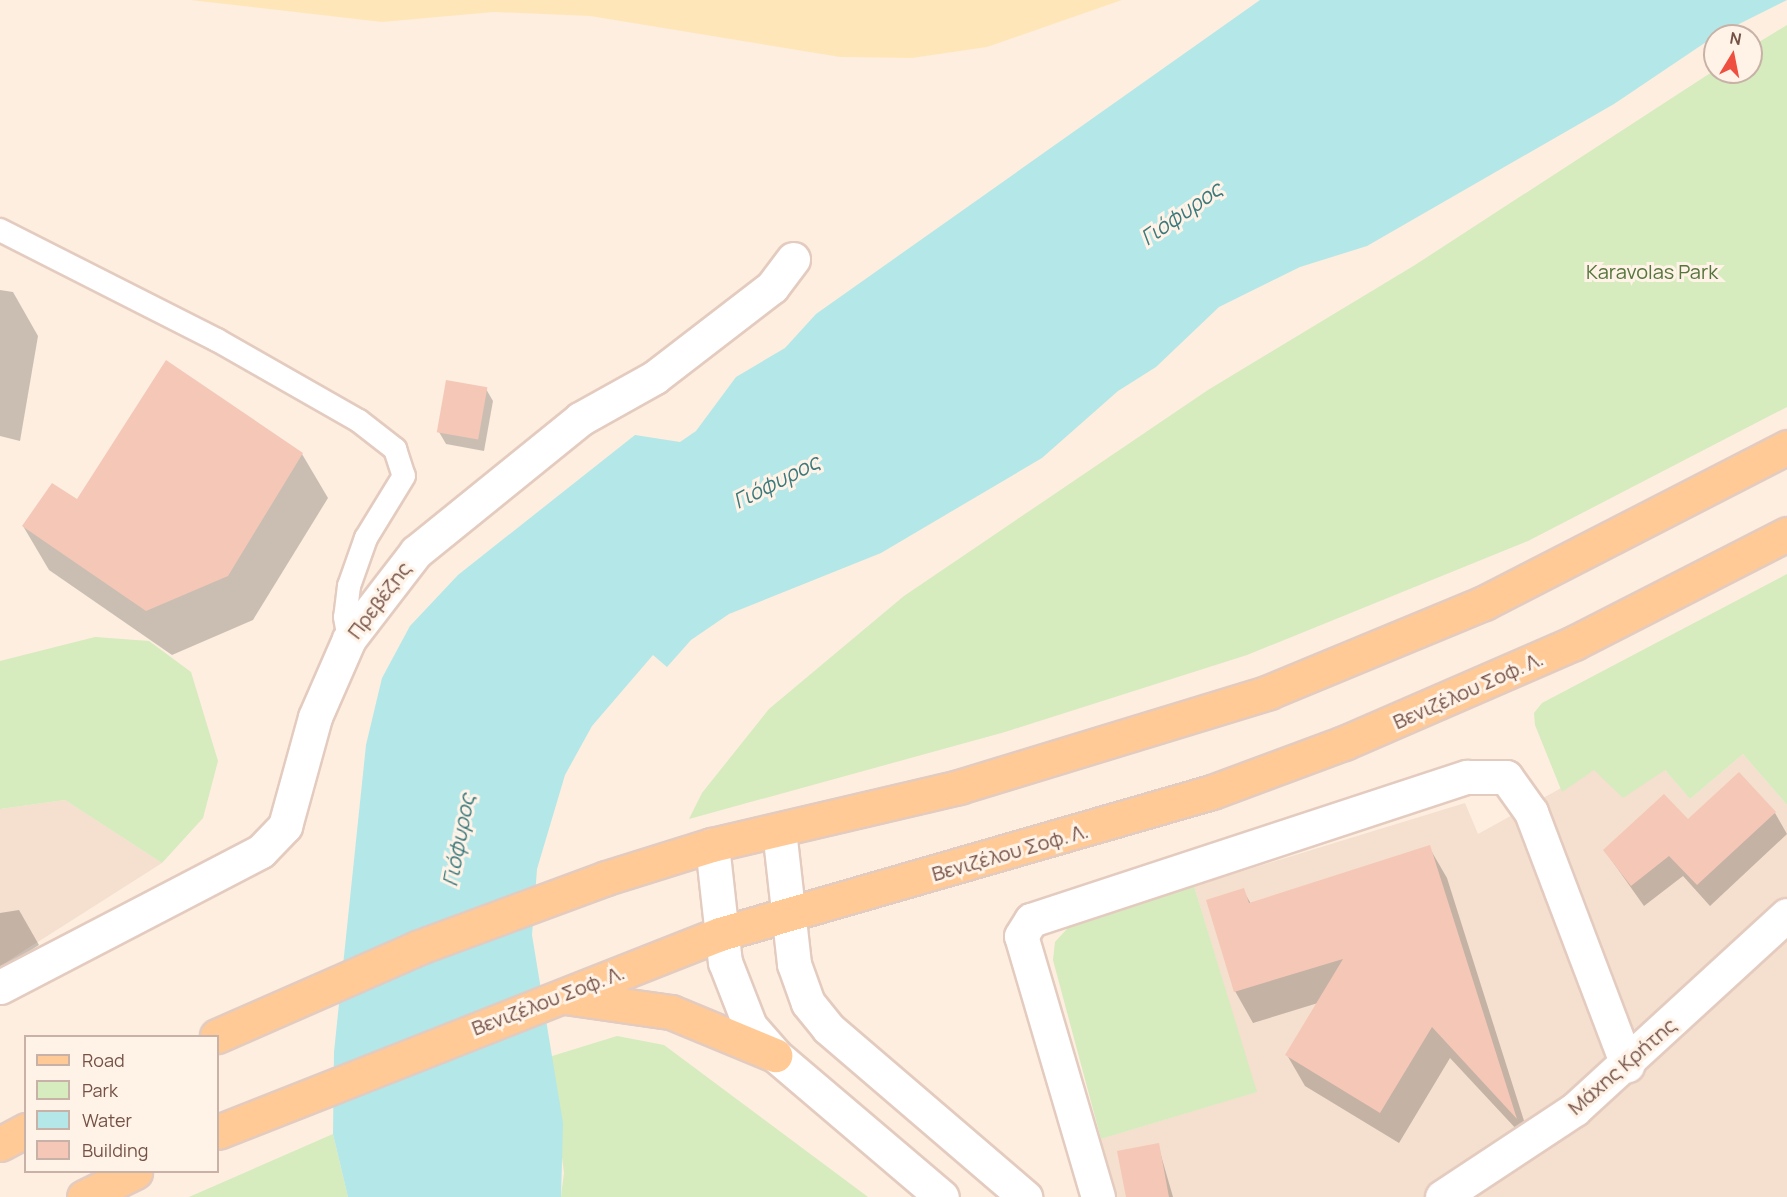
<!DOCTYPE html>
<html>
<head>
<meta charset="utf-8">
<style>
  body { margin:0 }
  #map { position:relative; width:1787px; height:1197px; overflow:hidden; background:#fdeee0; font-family:Manrope,sans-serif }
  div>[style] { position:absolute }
  .residential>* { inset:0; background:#f5dfce }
  .green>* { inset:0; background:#d6ebbe }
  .sand>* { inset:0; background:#ffe6b9 }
  .water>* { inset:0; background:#b4e7e7 }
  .shadow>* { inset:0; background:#0003 }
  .building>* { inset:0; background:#f4c7b7; transform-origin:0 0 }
  .roads { filter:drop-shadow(2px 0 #e4cbbf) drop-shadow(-2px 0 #e4cbbf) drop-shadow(0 2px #e4cbbf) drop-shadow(0 -2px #e4cbbf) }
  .lane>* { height:22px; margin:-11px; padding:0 11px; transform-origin:11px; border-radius:11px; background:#fff }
  .street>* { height:33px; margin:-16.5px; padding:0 16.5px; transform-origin:16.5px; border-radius:16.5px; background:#fff }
  .primary>* { height:33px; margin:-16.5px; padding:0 16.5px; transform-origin:16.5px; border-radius:16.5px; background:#ffca96 }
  span { translate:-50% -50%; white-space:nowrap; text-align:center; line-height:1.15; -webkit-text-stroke:6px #fff3e8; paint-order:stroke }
  .park-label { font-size:20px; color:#54763c }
  .street-label { font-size:20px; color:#755146 }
  .water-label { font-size:21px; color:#3a797c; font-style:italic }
  .legend { position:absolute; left:24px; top:1035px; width:195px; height:138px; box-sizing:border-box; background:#fff3e8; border:2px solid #c8b2a7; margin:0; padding:8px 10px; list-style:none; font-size:18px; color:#755146 }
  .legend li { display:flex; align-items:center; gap:12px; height:30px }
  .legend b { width:30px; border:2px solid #c8b2a7 }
  .north { position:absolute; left:1703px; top:24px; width:60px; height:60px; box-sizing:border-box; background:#fff3e8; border:2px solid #c8b2a7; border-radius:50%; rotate:10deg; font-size:16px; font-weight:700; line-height:24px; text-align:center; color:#755146 }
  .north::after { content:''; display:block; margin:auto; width:21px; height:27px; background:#ee4f3f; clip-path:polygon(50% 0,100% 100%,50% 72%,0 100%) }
</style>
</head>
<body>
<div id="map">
  <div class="residential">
    <i style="clip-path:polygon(1743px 754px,1787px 805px,1787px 1197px,1114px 1197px,1101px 1139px,1256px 1092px,1194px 886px,1465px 803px,1478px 834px,1594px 770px,1665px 770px,1690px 799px)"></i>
    <i style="clip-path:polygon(65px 800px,162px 863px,0 966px,0 809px)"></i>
  </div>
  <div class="green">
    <i style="clip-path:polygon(1787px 25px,1787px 407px,1528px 541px,1247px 655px,1005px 732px,689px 819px,702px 793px,769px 709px,904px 596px,1208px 390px,1415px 265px,1715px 70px,1751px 72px,1751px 47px)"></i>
    <i style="clip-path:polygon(1787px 574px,1787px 805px,1743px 754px,1690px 799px,1665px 770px,1623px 798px,1594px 770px,1562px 792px,1535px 725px,1534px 713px,1542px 703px)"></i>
    <i style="clip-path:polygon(95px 637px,149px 641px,191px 672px,218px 761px,203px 818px,162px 863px,65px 800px,0 809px,0 661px)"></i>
    <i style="clip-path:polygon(1194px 886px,1257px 1092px,1101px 1139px,1053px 960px,1055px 942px,1077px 918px)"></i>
    <i style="clip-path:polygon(617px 1036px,664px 1045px,868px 1197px,561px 1197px,564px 1173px,549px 1057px)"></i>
    <i style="clip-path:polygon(333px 1134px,348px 1197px,189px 1197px)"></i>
  </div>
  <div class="sand">
    <i style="clip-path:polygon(190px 0,1122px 0,987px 47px,912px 58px,840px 57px,590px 16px,494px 12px,382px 22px)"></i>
  </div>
  <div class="water">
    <i style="clip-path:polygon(1260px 0,1787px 0,1715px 36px,1614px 104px,1367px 246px,1300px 267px,1219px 307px,1156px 367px,1118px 391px,1042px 458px,881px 553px,729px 614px,691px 640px,667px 667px,653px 655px,592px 726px,565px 775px,537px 869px,532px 935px,563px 1123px,561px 1197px,348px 1197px,333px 1134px,334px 1052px,366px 745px,382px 678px,410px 626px,458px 575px,635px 435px,680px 442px,696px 431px,736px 377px,785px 348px,816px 314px)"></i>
  </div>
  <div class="shadow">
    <i style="clip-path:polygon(0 290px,13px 292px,38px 336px,20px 441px,0 436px)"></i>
    <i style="clip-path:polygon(486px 389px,493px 401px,484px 451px,446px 444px,439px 432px)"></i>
    <i style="clip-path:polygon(302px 454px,328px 498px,253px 620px,172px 655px,49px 570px,23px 526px,77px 501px)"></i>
    <i style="clip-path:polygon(1775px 813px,1787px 834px,1710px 906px,1683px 876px,1644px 906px,1605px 851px,1688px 821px)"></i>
    <i style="clip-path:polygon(1429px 847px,1447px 878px,1532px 1146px,1450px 1058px,1399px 1143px,1305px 1086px,1287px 1055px,1318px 1003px,1253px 1023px,1235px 991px,1243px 890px,1251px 904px)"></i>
    <i style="clip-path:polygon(19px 910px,39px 945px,0 970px,0 913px)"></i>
    <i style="clip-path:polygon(1158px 1145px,1173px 1197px,1128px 1197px)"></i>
  </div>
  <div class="building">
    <i style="clip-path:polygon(166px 360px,303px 453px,228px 576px,146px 611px,22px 526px,52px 483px,77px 499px)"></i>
    <i style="left:446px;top:380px;width:42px;height:53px;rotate:10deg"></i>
    <i style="clip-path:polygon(1739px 772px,1776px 812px,1697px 885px,1669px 856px,1631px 886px,1603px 850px,1664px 794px,1688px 819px)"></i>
    <i style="clip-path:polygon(1430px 845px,1517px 1119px,1432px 1027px,1380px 1113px,1285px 1055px,1343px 959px,1234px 992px,1206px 900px,1244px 888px,1249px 903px)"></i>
    <i style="clip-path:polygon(1159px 1143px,1169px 1197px,1126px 1197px,1117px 1151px)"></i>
  </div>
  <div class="roads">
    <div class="lane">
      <i style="left:0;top:230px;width:243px;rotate:26.9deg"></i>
      <i style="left:217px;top:340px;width:163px;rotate:29.7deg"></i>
      <i style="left:359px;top:421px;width:46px;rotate:37.9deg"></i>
      <i style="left:395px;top:449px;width:28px;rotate:72deg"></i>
      <i style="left:404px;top:476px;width:73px;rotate:121.5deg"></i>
      <i style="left:366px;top:538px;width:51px;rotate:109.5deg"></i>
      <i style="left:349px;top:586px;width:31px;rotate:97deg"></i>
      <i style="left:345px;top:617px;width:22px;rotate:80deg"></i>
    </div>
    <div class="street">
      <i style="left:779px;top:830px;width:135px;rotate:83.6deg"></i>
      <i style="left:794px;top:964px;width:41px;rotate:70.3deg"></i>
      <i style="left:808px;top:1003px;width:32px;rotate:51deg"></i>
      <i style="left:828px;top:1028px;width:260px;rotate:40.6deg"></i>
      <i style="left:712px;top:845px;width:118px;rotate:83.7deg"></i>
      <i style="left:725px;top:962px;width:69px;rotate:68.7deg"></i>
      <i style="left:750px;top:1026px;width:38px;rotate:49deg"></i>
      <i style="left:775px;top:1055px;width:219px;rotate:40.4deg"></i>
      <i style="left:0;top:987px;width:294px;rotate:-27.5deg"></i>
      <i style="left:261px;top:851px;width:35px;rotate:-46deg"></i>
      <i style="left:285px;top:826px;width:113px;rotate:-74.6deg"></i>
      <i style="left:315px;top:717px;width:85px;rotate:-66.4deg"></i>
      <i style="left:349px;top:639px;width:110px;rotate:-52.4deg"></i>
      <i style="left:416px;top:552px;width:211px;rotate:-39deg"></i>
      <i style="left:580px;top:419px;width:86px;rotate:-29.2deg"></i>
      <i style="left:655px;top:377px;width:148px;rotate:-37.6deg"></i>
      <i style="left:772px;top:287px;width:35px;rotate:-53deg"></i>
      <i style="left:1098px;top:1197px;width:272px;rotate:-106.4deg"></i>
      <i style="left:1021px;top:936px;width:19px;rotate:-58deg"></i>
      <i style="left:1031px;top:920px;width:459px;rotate:-18.2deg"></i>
      <i style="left:1467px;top:777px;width:39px"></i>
      <i style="left:1506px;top:777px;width:43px;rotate:54.5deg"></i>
      <i style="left:1531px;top:812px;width:271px;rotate:69.2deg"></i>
      <i style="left:1442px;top:1197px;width:159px;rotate:-33.5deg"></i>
      <i style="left:1575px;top:1109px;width:287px;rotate:-42.5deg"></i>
    </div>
    <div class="primary">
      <i style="left:565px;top:997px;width:107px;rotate:8.1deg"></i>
      <i style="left:671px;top:1012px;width:113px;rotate:22.5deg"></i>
      <i style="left:217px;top:1036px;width:219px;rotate:-23.7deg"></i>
      <i style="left:417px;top:948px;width:202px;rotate:-20.3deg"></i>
      <i style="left:606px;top:878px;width:111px;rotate:-17.3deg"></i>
      <i style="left:712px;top:845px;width:254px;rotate:-13.2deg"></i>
      <i style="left:959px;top:787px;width:324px;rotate:-17deg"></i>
      <i style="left:1269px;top:692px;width:233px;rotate:-22.5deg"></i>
      <i style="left:1484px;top:603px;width:341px;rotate:-27.2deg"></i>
      <i style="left:218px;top:1132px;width:540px;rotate:-21.53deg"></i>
      <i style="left:720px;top:934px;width:512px;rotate:-16.1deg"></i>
      <i style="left:1212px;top:792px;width:141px;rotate:-20.4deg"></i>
      <i style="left:1344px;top:743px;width:251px;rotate:-23.5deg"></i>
      <i style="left:1574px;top:643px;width:239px;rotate:-27.1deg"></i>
      <i style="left:0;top:1144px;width:30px;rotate:-28deg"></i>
      <i style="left:84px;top:1197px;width:57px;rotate:-26.1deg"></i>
    </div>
  </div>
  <div class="park-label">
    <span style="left:1652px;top:271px">Karavolas Park</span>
  </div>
  <div class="street-label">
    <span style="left:379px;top:600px;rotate:-53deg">Πρεβέζης</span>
    <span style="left:1468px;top:690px;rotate:-24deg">Βενιζέλου Σοφ. Λ.</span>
    <span style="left:1010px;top:852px;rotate:-16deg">Βενιζέλου Σοφ. Λ.</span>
    <span style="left:548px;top:1000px;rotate:-21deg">Βενιζέλου Σοφ. Λ.</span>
    <span style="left:1622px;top:1066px;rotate:-41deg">Μάχης Κρήτης</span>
  </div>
  <div class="water-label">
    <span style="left:1181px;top:213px;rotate:-35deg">Γιόφυρος</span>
    <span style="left:776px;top:481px;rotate:-27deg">Γιόφυρος</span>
    <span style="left:458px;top:840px;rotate:-79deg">Γιόφυρος</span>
  </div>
  <ul class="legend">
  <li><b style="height:8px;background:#ffca96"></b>Road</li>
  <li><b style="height:16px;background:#d6ebbe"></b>Park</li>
  <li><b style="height:16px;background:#b4e7e7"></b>Water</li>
  <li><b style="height:16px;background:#f4c7b7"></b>Building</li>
  </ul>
  <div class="north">N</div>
</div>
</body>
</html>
